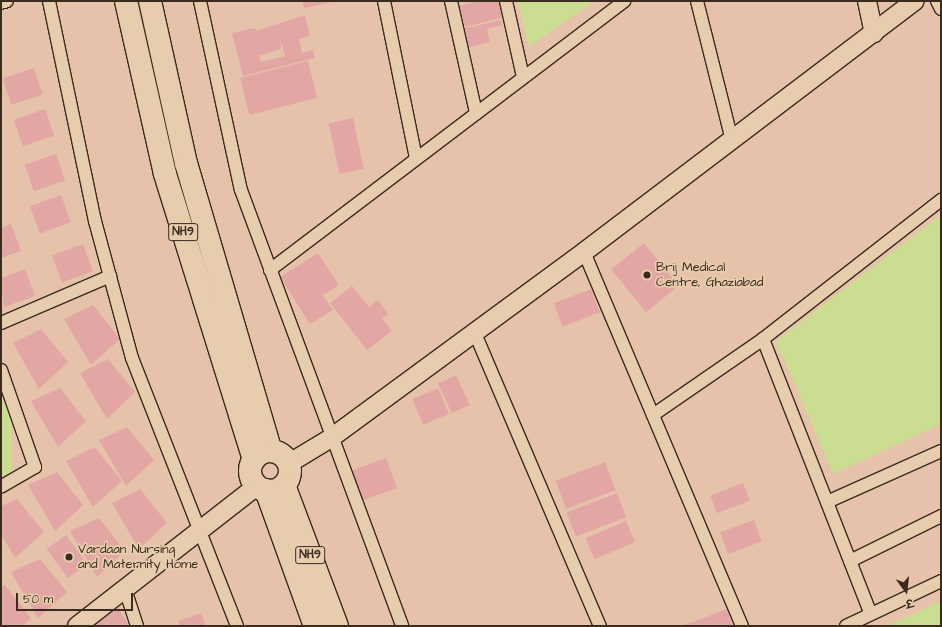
<!DOCTYPE html>
<html>
<head>
<meta charset="utf-8">
<style>
  body { margin:0 }
  #map { position:relative; width:942px; height:627px; overflow:hidden; background:#e6c2ab; font-family:"Architects Daughter","Playpen Sans Deva",sans-serif }
  div>[style] { position:absolute }
  .green>* { inset:0; background:#cbdd91 }
  .building>* { inset:0; background:#e2a7a4; transform-origin:0 0 }
  .roads { filter:drop-shadow(1px 0 #3b2a1e) drop-shadow(-1px 0 #3b2a1e) drop-shadow(0 1px #3b2a1e) drop-shadow(0 -1px #3b2a1e) }
  .street>* { height:12px; margin:-6px; padding:0 6px; transform-origin:6px; border-radius:6px; background:#e7cdae }
  .secondary>* { height:18px; margin:-9px; padding:0 9px; transform-origin:9px; border-radius:9px; background:#e7cdae }
  .highway>* { height:22px; margin:-11px; padding:0 11px; transform-origin:11px; border-radius:11px; background:#e7cdae }
  .highway>.ring { margin:-11px; padding:0; box-sizing:content-box; background:none; border:22px solid #e7cdae; border-radius:50% }
  .dots>* { width:11px; height:11px; translate:-50% -50%; box-sizing:border-box; border:2px solid #e7cdae; border-radius:50% }
  span { translate:-50% -50%; white-space:nowrap; text-align:center; line-height:1.15; -webkit-text-stroke:3.5px #e7cdae; paint-order:stroke }
  .shield-label span { padding:1px 3px; background:#e7cdae; border:1px solid; border-radius:3px; -webkit-text-stroke-width:0 }
  .shield-label { font-size:12px; color:#3b2a1e; font-weight:700 }
  .poi-label { font-size:13px; color:#3b2a1e }
  .left { translate:0 -50%; text-align:left }
  .frame { position:absolute; inset:0; border:2px solid #3b2a1e; pointer-events:none }
  .north { position:absolute; left:886px; top:571px; width:40px; height:40px; -webkit-text-stroke:3px #e7cdae; paint-order:stroke; rotate:165deg; font-size:11px; font-weight:700; line-height:16px; text-align:center; color:#3b2a1e }
  .north::after { content:''; display:block; margin:auto; width:14px; height:18px; background:#3b2a1e; clip-path:polygon(50% 0,100% 100%,50% 72%,0 100%) }
  .scale { position:absolute; left:16px; top:593px; width:117px; height:18px; box-sizing:border-box; border:2px solid #3b2a1e; border-top:0; padding-left:5px; font-size:12px; line-height:14px; white-space:nowrap; color:#3b2a1e; -webkit-text-stroke:3px #e7cdae; paint-order:stroke }
</style>
</head>
<body>
<div id="map">
  <div class="green">
    <i style="clip-path:polygon(518px 1px,594px 1px,529px 47px)"></i>
    <i style="clip-path:polygon(941px 215px,941px 424px,833px 474px,776px 341px)"></i>
    <i style="clip-path:polygon(1px 397px,11px 416px,12px 482px,1px 473px)"></i>
    <i style="clip-path:polygon(941px 601px,941px 626px,887px 626px)"></i>
  </div>
  <div class="building">
    <i style="clip-path:polygon(302px 1px,332px 1px,332px 2px,304px 8px)"></i>
    <i style="clip-path:polygon(477px 1px,501px 1px,505px 17px,465px 27px,459px 6px)"></i>
    <i style="clip-path:polygon(evenodd,305px 15px,310px 36px,299px 39px,302px 53px,313px 50px,315px 58px,243px 76px,232px 33px,255px 28px,256px 31px,305px 15px,280px 37px,285px 56px,261px 62px,259px 56px,281px 49px,280px 37px)"></i>
    <i style="clip-path:polygon(501px 20px,502px 25px,487px 29px,490px 42px,466px 48px,462px 29px)"></i>
    <i style="left:308px;top:61px;width:38px;height:70px;rotate:76deg"></i>
    <i style="left:34px;top:68px;width:28px;height:33px;rotate:72deg"></i>
    <i style="left:45px;top:109px;width:28px;height:33px;rotate:71deg"></i>
    <i style="left:353px;top:118px;width:52px;height:25px;rotate:78deg"></i>
    <i style="left:56px;top:154px;width:28px;height:33px;rotate:71deg"></i>
    <i style="left:61px;top:195px;width:29px;height:33px;rotate:70deg"></i>
    <i style="clip-path:polygon(11px 224px,21px 251px,1px 258px,1px 228px)"></i>
    <i style="left:644px;top:243px;width:55px;height:42px;rotate:51deg"></i>
    <i style="left:83px;top:244px;width:29px;height:33px;rotate:70deg"></i>
    <i style="clip-path:polygon(318px 253px,339px 285px,323px 295px,333px 310px,310px 324px,280px 277px)"></i>
    <i style="clip-path:polygon(25px 269px,35px 296px,4px 307px,1px 278px)"></i>
    <i style="clip-path:polygon(352px 286px,369px 307px,378px 300px,388px 314px,382px 318px,392px 331px,367px 350px,330px 303px)"></i>
    <i style="left:591px;top:289px;width:25px;height:40px;rotate:69deg"></i>
    <i style="clip-path:polygon(93px 305px,120px 339px,91px 365px,64px 319px)"></i>
    <i style="clip-path:polygon(41px 329px,68px 362px,39px 389px,13px 343px)"></i>
    <i style="clip-path:polygon(108px 359px,135px 392px,107px 419px,80px 373px)"></i>
    <i style="left:456px;top:375px;width:33px;height:20px;rotate:65deg"></i>
    <i style="clip-path:polygon(60px 388px,86px 421px,58px 447px,31px 401px)"></i>
    <i style="left:438px;top:388px;width:28px;height:28px;rotate:67deg"></i>
    <i style="clip-path:polygon(127px 427px,154px 460px,126px 486px,99px 440px)"></i>
    <i style="clip-path:polygon(95px 447px,122px 481px,93px 507px,66px 461px)"></i>
    <i style="left:386px;top:458px;width:32px;height:41px;rotate:70deg"></i>
    <i style="left:605px;top:462px;width:30px;height:53px;rotate:69deg"></i>
    <i style="clip-path:polygon(57px 472px,83px 505px,55px 531px,28px 485px)"></i>
    <i style="left:743px;top:483px;width:19px;height:35px;rotate:69deg"></i>
    <i style="clip-path:polygon(140px 489px,167px 523px,139px 549px,112px 503px)"></i>
    <i style="left:617px;top:493px;width:26px;height:54px;rotate:69deg"></i>
    <i style="clip-path:polygon(17px 499px,44px 532px,15px 558px,1px 534px,1px 506px)"></i>
    <i style="clip-path:polygon(99px 518px,125px 551px,97px 577px,70px 531px)"></i>
    <i style="left:754px;top:520px;width:23px;height:36px;rotate:70deg"></i>
    <i style="left:626px;top:521px;width:23px;height:44px;rotate:67deg"></i>
    <i style="left:66px;top:535px;width:36px;height:24px;rotate:54deg"></i>
    <i style="clip-path:polygon(40px 559px,67px 592px,38px 618px,11px 572px)"></i>
    <i style="clip-path:polygon(5px 585px,31px 618px,23px 626px,1px 626px,1px 587px)"></i>
    <i style="clip-path:polygon(118px 608px,129px 626px,92px 626px,89px 622px)"></i>
    <i style="clip-path:polygon(727px 609px,733px 626px,685px 626px,685px 625px)"></i>
    <i style="clip-path:polygon(201px 613px,206px 626px,180px 626px,178px 621px)"></i>
  </div>
  <div class="roads">
    <div class="street">
      <i style="left:49px;top:1px;width:225px;rotate:78.2deg"></i>
      <i style="left:95px;top:221px;width:142px;rotate:74.9deg"></i>
      <i style="left:132px;top:358px;width:288px;rotate:68.6deg"></i>
      <i style="left:200px;top:1px;width:193px;rotate:77.8deg"></i>
      <i style="left:241px;top:190px;width:465px;rotate:69.7deg"></i>
      <i style="left:384px;top:1px;width:160px;rotate:78.5deg"></i>
      <i style="left:451px;top:1px;width:115px;rotate:77.4deg"></i>
      <i style="left:506px;top:1px;width:78px;rotate:77.4deg"></i>
      <i style="left:697px;top:1px;width:143px;rotate:75.9deg"></i>
      <i style="left:937px;top:1px;width:9px;rotate:63deg"></i>
      <i style="left:1px;top:3px;width:6px;rotate:-18deg"></i>
      <i style="left:584px;top:252px;width:406px;rotate:67.1deg"></i>
      <i style="left:270px;top:270px;width:445px;rotate:-37.2deg"></i>
      <i style="left:1px;top:323px;width:119px;rotate:-23.3deg"></i>
      <i style="left:474px;top:331px;width:321px;rotate:66.9deg"></i>
      <i style="left:763px;top:339px;width:295px;rotate:68.6deg"></i>
      <i style="left:1px;top:370px;width:103px;rotate:70.7deg"></i>
      <i style="left:35px;top:467px;width:39px;rotate:150deg"></i>
      <i style="left:653px;top:415px;width:134px;rotate:-34.6deg"></i>
      <i style="left:763px;top:339px;width:226px;rotate:-38deg"></i>
      <i style="left:827px;top:502px;width:125px;rotate:-24.1deg"></i>
      <i style="left:850px;top:561px;width:102px;rotate:-26.3deg"></i>
      <i style="left:125px;top:589px;width:39px;rotate:72deg"></i>
      <i style="left:846px;top:626px;width:105px;rotate:-25.3deg"></i>
    </div>
    <div class="secondary">
      <i style="left:867px;top:1px;width:33px;rotate:78deg"></i>
      <i style="left:288px;top:464px;width:50px;rotate:-31.2deg"></i>
      <i style="left:331px;top:438px;width:314px;rotate:-36.3deg"></i>
      <i style="left:584px;top:252px;width:415px;rotate:-37.2deg"></i>
      <i style="left:77px;top:626px;width:228px;rotate:-37.9deg"></i>
    </div>
    <div class="highway">
      <i style="left:126px;top:1px;width:177px;rotate:77.3deg"></i>
      <i style="left:165px;top:174px;width:299px;rotate:72.7deg"></i>
      <i style="left:150px;top:1px;width:166px;rotate:77.5deg"></i>
      <i style="left:186px;top:163px;width:300px;rotate:73.6deg"></i>
      <i class="ring" style="left:250px;top:451px;width:18px;height:18px"></i>
      <i style="left:284px;top:485px;width:151px;rotate:69.4deg"></i>
      <i style="left:266px;top:490px;width:145px;rotate:70.2deg"></i>
    </div>
  </div>
  <div class="dots">
    <i style="left:647px;top:275px;background:#3b2a1e"></i>
    <i style="left:69px;top:557px;background:#3b2a1e"></i>
  </div>
  <div class="shield-label">
    <span style="left:183px;top:232px">NH9</span>
    <span style="left:310px;top:555px">NH9</span>
  </div>
  <div class="poi-label">
    <span class="left" style="left:656px;top:275px">Brij Medical<br>Centre, Ghaziabad</span>
    <span class="left" style="left:78px;top:557px">Vardaan Nursing<br>and Maternity Home</span>
  </div>
  <div class="frame"></div>
  <div class="north">उ</div>
  <div class="scale">50 m</div>
</div>
</body>
</html>
